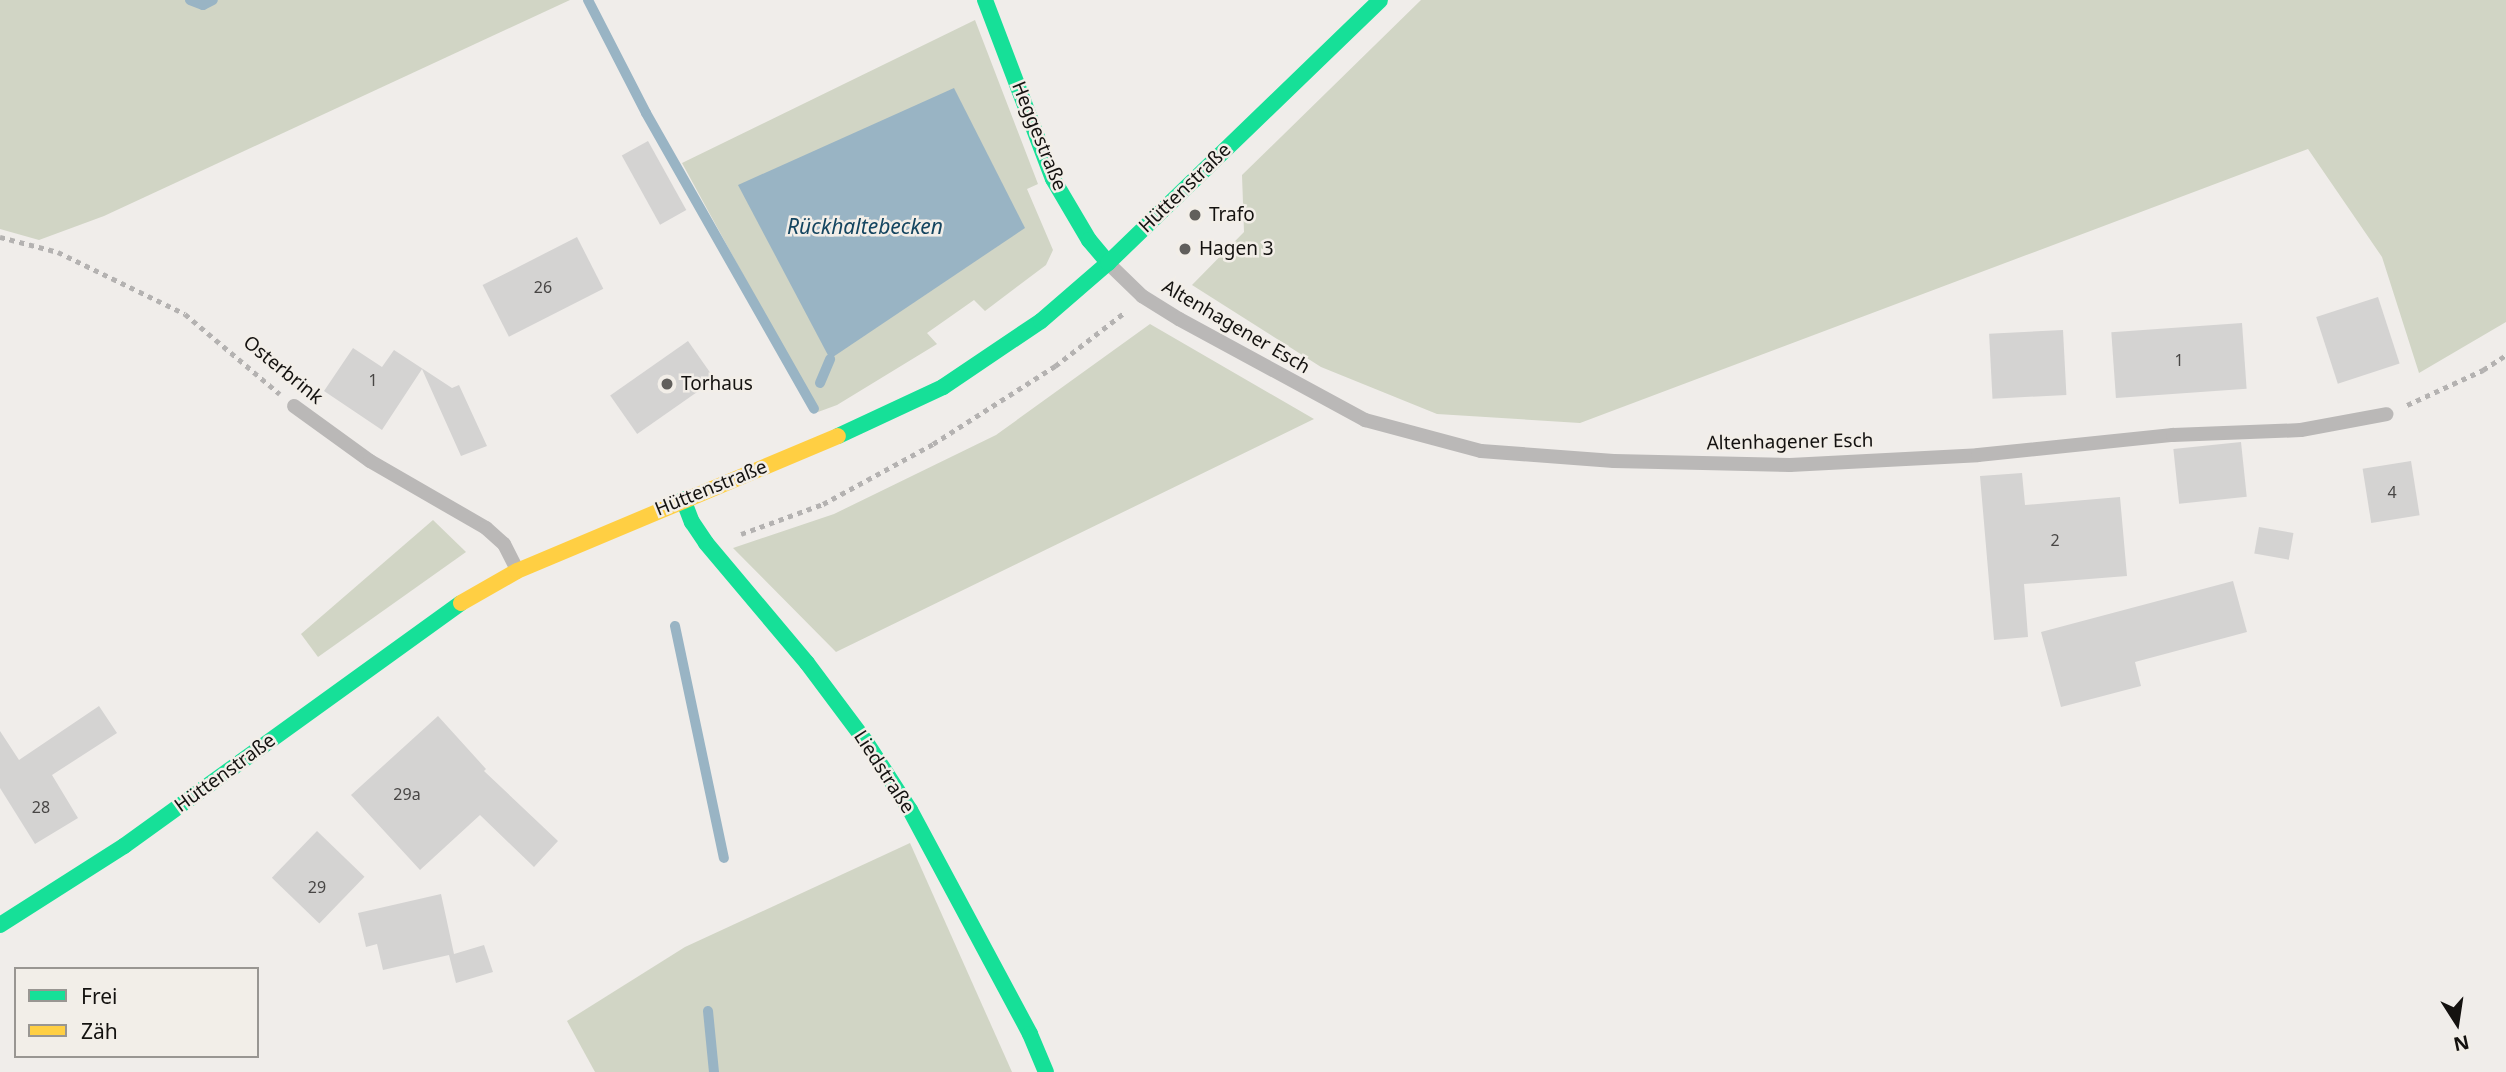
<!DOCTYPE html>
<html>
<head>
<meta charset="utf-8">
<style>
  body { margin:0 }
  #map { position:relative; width:2506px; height:1072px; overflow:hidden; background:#f0edea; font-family:"Noto Sans",sans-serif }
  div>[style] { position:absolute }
  .green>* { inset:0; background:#d1d5c5 }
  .water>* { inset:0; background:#99b4c4 }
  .stream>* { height:10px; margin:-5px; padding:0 5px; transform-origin:5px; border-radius:5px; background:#99b4c4 }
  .building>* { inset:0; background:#d4d3d2; transform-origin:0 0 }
  .path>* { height:4.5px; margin-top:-2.25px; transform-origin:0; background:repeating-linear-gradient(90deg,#b4b2b1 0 5px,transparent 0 10px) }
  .lane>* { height:14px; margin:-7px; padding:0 7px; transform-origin:7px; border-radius:7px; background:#bab8b7 }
  .fast>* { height:16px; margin:-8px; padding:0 8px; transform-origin:8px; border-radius:8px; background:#16e098 }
  .slow>* { height:16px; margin:-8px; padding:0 8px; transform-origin:8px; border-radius:8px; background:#ffcf43 }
  .dots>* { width:19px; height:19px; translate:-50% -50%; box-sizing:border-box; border:4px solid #f2eee8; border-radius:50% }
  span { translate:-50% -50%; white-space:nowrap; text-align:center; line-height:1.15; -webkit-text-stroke:5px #f2eee8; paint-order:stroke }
  .number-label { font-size:16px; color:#484645 }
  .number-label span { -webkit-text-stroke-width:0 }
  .street-label { font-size:19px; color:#141210 }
  .poi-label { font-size:19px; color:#141210 }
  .left { translate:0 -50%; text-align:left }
  .water-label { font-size:21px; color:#144560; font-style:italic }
  .legend { position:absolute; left:14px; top:967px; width:245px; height:91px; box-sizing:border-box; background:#f2eee8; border:2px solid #999692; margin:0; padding:9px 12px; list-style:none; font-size:21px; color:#141210 }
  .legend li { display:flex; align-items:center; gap:14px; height:35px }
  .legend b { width:35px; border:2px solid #999692 }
  .north { position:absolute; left:2422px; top:988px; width:70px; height:70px; -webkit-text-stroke:5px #f2eee8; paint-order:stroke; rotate:168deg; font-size:19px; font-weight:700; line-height:28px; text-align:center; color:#141210 }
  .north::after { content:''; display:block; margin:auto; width:24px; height:32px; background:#141210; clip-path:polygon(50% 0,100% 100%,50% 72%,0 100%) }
</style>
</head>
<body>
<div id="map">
  <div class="green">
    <i style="clip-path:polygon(0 0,570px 0,104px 216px,39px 240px,0 229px)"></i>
    <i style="clip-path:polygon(1421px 0,2506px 0,2506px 322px,2419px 373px,2382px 257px,2308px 149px,1580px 423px,1437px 414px,1321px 367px,1192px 285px,1244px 232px,1242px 175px)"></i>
    <i style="clip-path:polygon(975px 20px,1038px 184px,1027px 189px,1053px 250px,1046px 265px,985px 311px,974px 300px,927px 333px,937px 344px,837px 405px,818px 412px,682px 163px)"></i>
    <i style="clip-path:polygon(1150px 324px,1314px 419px,836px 652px,733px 548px,834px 514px,996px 435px)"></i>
    <i style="clip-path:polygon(433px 520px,466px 552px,318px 657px,301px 634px)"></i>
    <i style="clip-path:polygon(910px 843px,1012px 1072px,595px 1072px,567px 1021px,685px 947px)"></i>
  </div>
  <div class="water">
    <i style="clip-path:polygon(954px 88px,1025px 228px,830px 359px,738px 185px)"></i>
  </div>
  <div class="stream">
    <i style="left:190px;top:0;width:14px;rotate:21deg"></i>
    <i style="left:203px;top:5px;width:11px;rotate:-27deg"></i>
    <i style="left:588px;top:0;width:127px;rotate:62.8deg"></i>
    <i style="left:646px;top:113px;width:340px;rotate:60.4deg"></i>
    <i style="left:820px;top:383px;width:26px;rotate:-67deg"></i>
    <i style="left:675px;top:626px;width:237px;rotate:78.1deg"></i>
    <i style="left:708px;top:1011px;width:61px;rotate:84.4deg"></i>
  </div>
  <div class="building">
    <i style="left:648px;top:141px;width:79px;height:30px;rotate:61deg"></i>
    <i style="left:577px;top:237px;width:58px;height:106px;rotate:63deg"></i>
    <i style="left:2378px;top:297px;width:70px;height:65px;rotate:72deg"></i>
    <i style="left:2242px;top:323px;width:66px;height:131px;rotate:86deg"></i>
    <i style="left:2063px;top:330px;width:65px;height:74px;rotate:87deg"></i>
    <i style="left:688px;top:341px;width:47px;height:95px;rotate:55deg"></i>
    <i style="clip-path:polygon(353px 348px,382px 367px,394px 350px,452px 388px,459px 385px,487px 446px,461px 456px,422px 369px,382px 430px,324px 391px)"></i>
    <i style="left:2241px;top:442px;width:55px;height:68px;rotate:84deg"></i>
    <i style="left:2411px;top:461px;width:55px;height:49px;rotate:81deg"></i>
    <i style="clip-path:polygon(2022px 473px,2025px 505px,2120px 497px,2127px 576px,2024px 584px,2028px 637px,1994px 640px,1980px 476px)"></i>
    <i style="left:2259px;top:527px;width:35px;height:27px;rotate:10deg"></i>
    <i style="clip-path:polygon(2233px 581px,2247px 632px,2135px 662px,2141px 686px,2061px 707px,2041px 632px)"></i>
    <i style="clip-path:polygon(99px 706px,117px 733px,52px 775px,78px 818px,35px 844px,0 788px,0 731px,19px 760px)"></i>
    <i style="clip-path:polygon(438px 716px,486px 769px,484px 771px,558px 841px,534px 867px,480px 815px,420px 870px,351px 795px)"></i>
    <i style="left:317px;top:831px;width:66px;height:65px;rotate:44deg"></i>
    <i style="clip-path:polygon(441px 894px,454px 954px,484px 945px,493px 972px,456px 983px,449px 955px,383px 970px,377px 944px,366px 947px,358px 913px)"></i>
  </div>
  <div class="path">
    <i style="left:0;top:237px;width:60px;rotate:14.5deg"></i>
    <i style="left:58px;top:252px;width:141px;rotate:26deg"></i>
    <i style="left:185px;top:314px;width:124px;rotate:40.1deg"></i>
    <i style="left:2407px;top:405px;width:84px;rotate:-24.7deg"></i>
    <i style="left:2483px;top:370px;width:27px;rotate:-33deg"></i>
    <i style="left:741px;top:534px;width:87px;rotate:-20.1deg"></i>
    <i style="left:823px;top:504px;width:125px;rotate:-28.6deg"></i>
    <i style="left:933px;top:444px;width:145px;rotate:-32.6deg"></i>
    <i style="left:1055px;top:366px;width:88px;rotate:-37.6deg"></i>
  </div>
  <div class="lane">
    <i style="left:1110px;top:265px;width:45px;rotate:44.1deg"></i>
    <i style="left:1142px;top:296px;width:44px;rotate:31.9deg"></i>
    <i style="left:1179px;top:319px;width:212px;rotate:28.5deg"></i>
    <i style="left:1365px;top:420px;width:120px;rotate:15deg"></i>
    <i style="left:1481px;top:451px;width:133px;rotate:4.3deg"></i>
    <i style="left:1614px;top:461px;width:176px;rotate:1.3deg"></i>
    <i style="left:1790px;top:465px;width:188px;rotate:-3deg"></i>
    <i style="left:1978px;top:455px;width:196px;rotate:-5.9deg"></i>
    <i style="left:2173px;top:435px;width:128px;rotate:-2.2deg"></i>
    <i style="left:2301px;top:430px;width:87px;rotate:-10.5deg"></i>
    <i style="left:294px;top:406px;width:94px;rotate:35.9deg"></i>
    <i style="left:370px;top:461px;width:134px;rotate:30deg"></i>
    <i style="left:486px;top:528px;width:24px;rotate:42deg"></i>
    <i style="left:504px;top:544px;width:29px;rotate:63deg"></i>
  </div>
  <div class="fast">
    <i style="left:985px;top:0;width:191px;rotate:69.2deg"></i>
    <i style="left:1053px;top:179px;width:71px;rotate:59.5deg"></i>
    <i style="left:1089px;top:240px;width:30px;rotate:50deg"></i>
    <i style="left:838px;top:436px;width:116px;rotate:-25deg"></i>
    <i style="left:943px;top:387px;width:118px;rotate:-34deg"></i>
    <i style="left:1041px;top:321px;width:89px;rotate:-40.9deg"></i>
    <i style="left:1108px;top:263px;width:378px;rotate:-44deg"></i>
    <i style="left:683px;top:499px;width:25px;rotate:69deg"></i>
    <i style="left:692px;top:522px;width:25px;rotate:56deg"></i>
    <i style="left:706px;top:543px;width:157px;rotate:49.9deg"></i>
    <i style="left:807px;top:663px;width:99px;rotate:53.2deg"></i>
    <i style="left:866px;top:742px;width:81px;rotate:57.1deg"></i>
    <i style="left:910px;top:810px;width:254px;rotate:61.8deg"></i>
    <i style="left:1030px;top:1034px;width:41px;rotate:67.2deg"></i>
    <i style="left:0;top:925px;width:147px;rotate:-32.5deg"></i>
    <i style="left:124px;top:846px;width:415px;rotate:-35.8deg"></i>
  </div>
  <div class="slow">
    <i style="left:461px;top:603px;width:64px;rotate:-29.7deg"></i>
    <i style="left:517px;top:571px;width:348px;rotate:-22.8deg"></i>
  </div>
  <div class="dots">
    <i style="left:1195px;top:215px;background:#615f5c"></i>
    <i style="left:1185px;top:249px;background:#615f5c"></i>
    <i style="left:667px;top:384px;background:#615f5c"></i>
  </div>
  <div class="number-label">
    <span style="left:543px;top:287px">26</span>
    <span style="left:2179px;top:360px">1</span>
    <span style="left:373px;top:380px">1</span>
    <span style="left:2392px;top:492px">4</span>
    <span style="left:2055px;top:540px">2</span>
    <span style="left:407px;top:794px">29a</span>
    <span style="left:41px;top:807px">28</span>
    <span style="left:317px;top:887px">29</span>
  </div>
  <div class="street-label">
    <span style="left:1039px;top:136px;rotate:68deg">Heggestraße</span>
    <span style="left:1185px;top:188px;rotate:-44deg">Hüttenstraße</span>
    <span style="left:1236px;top:327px;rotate:30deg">Altenhagener Esch</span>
    <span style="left:283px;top:370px;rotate:39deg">Osterbrink</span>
    <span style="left:1790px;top:442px;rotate:-1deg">Altenhagener Esch</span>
    <span style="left:711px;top:488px;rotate:-22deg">Hüttenstraße</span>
    <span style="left:884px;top:772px;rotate:57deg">Liedstraße</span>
    <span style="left:225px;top:773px;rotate:-36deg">Hüttenstraße</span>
  </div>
  <div class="poi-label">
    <span class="left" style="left:1209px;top:215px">Trafo</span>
    <span class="left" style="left:1199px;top:249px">Hagen 3</span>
    <span class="left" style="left:681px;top:384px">Torhaus</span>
  </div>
  <div class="water-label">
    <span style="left:865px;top:226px">Rückhaltebecken</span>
  </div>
  <ul class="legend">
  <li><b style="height:9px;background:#16e098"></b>Frei</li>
  <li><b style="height:9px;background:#ffcf43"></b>Zäh</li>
  </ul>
  <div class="north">N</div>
</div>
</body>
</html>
